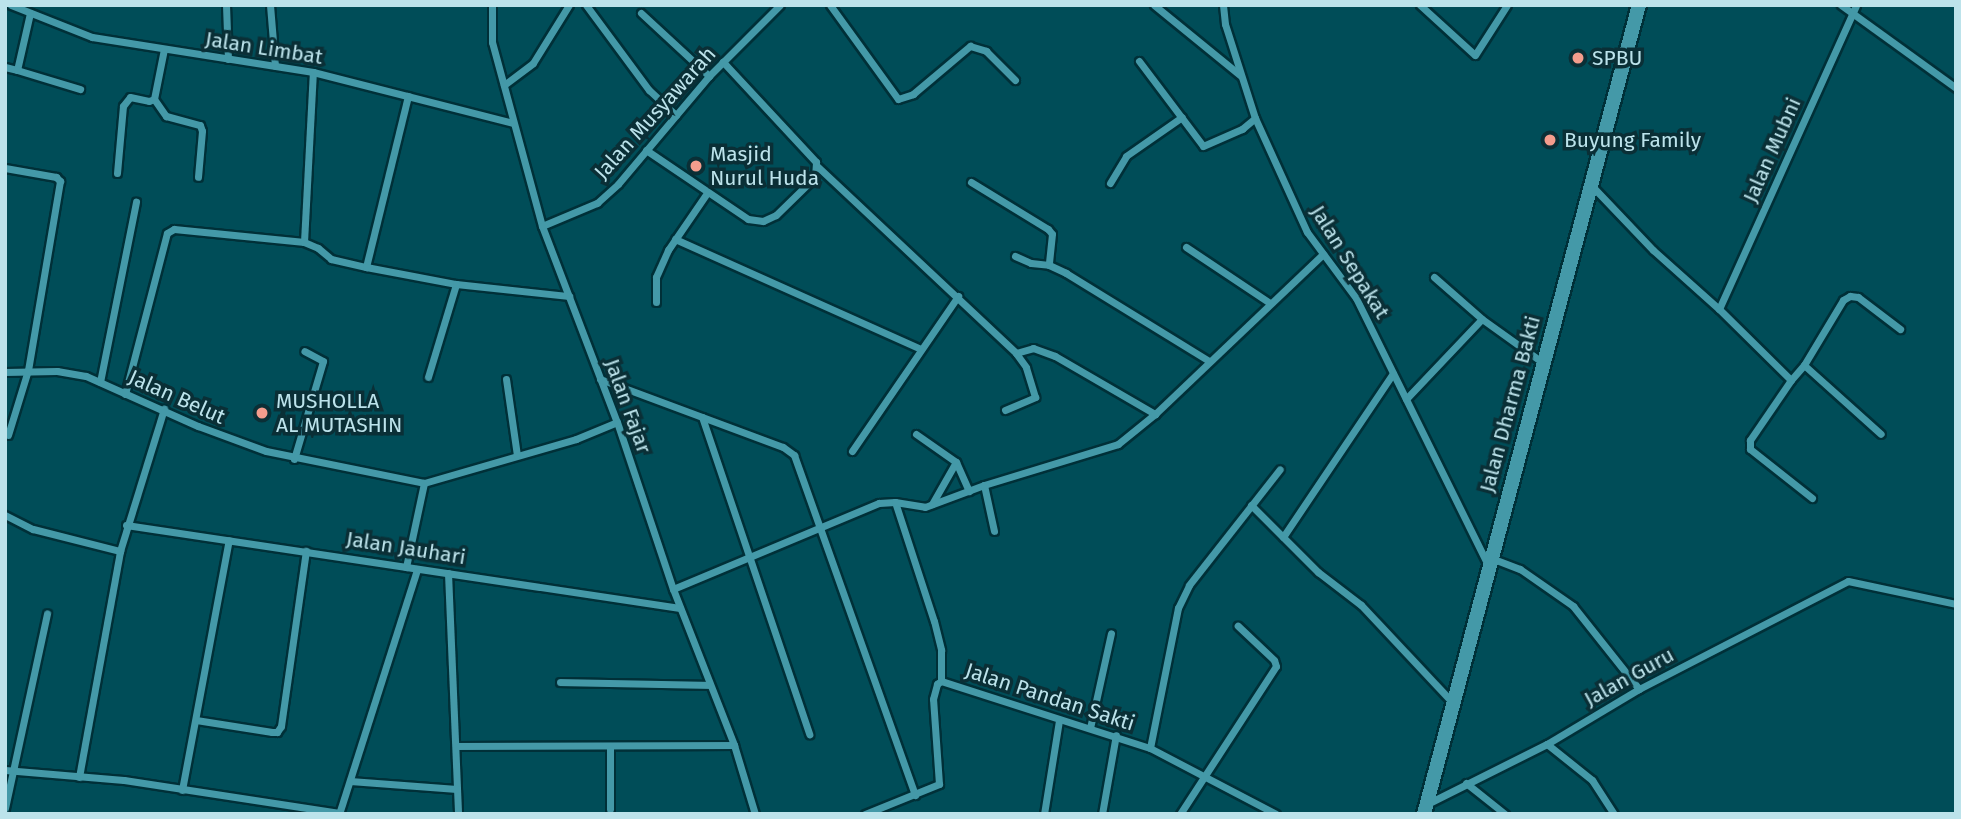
<!DOCTYPE html>
<html>
<head>
<meta charset="utf-8">
<style>
  body { margin:0 }
  #map { position:relative; width:1961px; height:819px; overflow:hidden; background:#004d58; font-family:"Fira Sans",sans-serif }
  div>[style] { position:absolute }
  .roads { filter:drop-shadow(2px 0 #003038) drop-shadow(-2px 0 #003038) drop-shadow(0 2px #003038) drop-shadow(0 -2px #003038) }
  .minor>* { height:7px; margin:-3.5px; padding:0 3.5px; transform-origin:3.5px; border-radius:3.5px; background:#4499a8 }
  .secondary>* { height:14px; margin:-7px; padding:0 7px; transform-origin:7px; border-radius:7px; background:#4499a8 }
  .dots>* { width:19px; height:19px; translate:-50% -50%; box-sizing:border-box; border:4px solid #0a2f36; border-radius:50% }
  span { translate:-50% -50%; white-space:nowrap; text-align:center; line-height:1.15; -webkit-text-stroke:7px #0a2f36; paint-order:stroke }
  .street-label { font-size:21px; color:#bce3eb }
  .poi-label { font-size:21px; color:#bce3eb }
  .left { translate:0 -50%; text-align:left }
  .frame { position:absolute; inset:0; border:7px solid #bce3eb; pointer-events:none }
</style>
</head>
<body>
<div id="map">
  <div class="roads">
    <div class="minor">
      <i style="left:11px;top:5px;width:87px;rotate:21.6deg"></i>
      <i style="left:92px;top:37px;width:224px;rotate:9deg"></i>
      <i style="left:313px;top:72px;width:206px;rotate:14.3deg"></i>
      <i style="left:226px;top:5px;width:54px;rotate:87.9deg"></i>
      <i style="left:270px;top:5px;width:61px;rotate:85.3deg"></i>
      <i style="left:492px;top:5px;width:37px;rotate:90deg"></i>
      <i style="left:492px;top:42px;width:191px;rotate:74.8deg"></i>
      <i style="left:542px;top:226px;width:210px;rotate:69.1deg"></i>
      <i style="left:617px;top:422px;width:176px;rotate:71.5deg"></i>
      <i style="left:673px;top:589px;width:168px;rotate:68.6deg"></i>
      <i style="left:734px;top:745px;width:72px;rotate:73.1deg"></i>
      <i style="left:586px;top:5px;width:106px;rotate:53.5deg"></i>
      <i style="left:649px;top:90px;width:37px;rotate:43deg"></i>
      <i style="left:830px;top:5px;width:116px;rotate:54.1deg"></i>
      <i style="left:898px;top:99px;width:16px;rotate:-18deg"></i>
      <i style="left:913px;top:94px;width:75px;rotate:-40.1deg"></i>
      <i style="left:970px;top:46px;width:17px;rotate:17deg"></i>
      <i style="left:986px;top:51px;width:41px;rotate:45deg"></i>
      <i style="left:1154px;top:5px;width:112px;rotate:39.2deg"></i>
      <i style="left:1223px;top:5px;width:19px;rotate:84deg"></i>
      <i style="left:1225px;top:24px;width:99px;rotate:72.3deg"></i>
      <i style="left:1255px;top:118px;width:125px;rotate:65.5deg"></i>
      <i style="left:1307px;top:232px;width:82px;rotate:53.4deg"></i>
      <i style="left:1356px;top:298px;width:298px;rotate:63.7deg"></i>
      <i style="left:1420px;top:5px;width:74px;rotate:42.3deg"></i>
      <i style="left:1475px;top:55px;width:59px;rotate:-57.4deg"></i>
      <i style="left:1841px;top:5px;width:142px;rotate:35.8deg"></i>
      <i style="left:30px;top:13px;width:58px;rotate:102.8deg"></i>
      <i style="left:17px;top:70px;width:66px;rotate:16.8deg"></i>
      <i style="left:641px;top:13px;width:93px;rotate:42.8deg"></i>
      <i style="left:1139px;top:61px;width:106px;rotate:53deg"></i>
      <i style="left:1203px;top:146px;width:43px;rotate:-23.6deg"></i>
      <i style="left:1242px;top:129px;width:17px;rotate:-40deg"></i>
      <i style="left:5px;top:67px;width:12px;rotate:14deg"></i>
      <i style="left:504px;top:85px;width:36px;rotate:-37deg"></i>
      <i style="left:533px;top:63px;width:68px;rotate:-58.2deg"></i>
      <i style="left:154px;top:99px;width:21px;rotate:55deg"></i>
      <i style="left:166px;top:116px;width:35px;rotate:15deg"></i>
      <i style="left:200px;top:125px;width:6px;rotate:72deg"></i>
      <i style="left:202px;top:131px;width:46px;rotate:95deg"></i>
      <i style="left:646px;top:150px;width:123px;rotate:34.1deg"></i>
      <i style="left:748px;top:219px;width:15px;rotate:8deg"></i>
      <i style="left:763px;top:221px;width:14px;rotate:-25deg"></i>
      <i style="left:776px;top:215px;width:54px;rotate:-44.3deg"></i>
      <i style="left:815px;top:177px;width:15px;rotate:-86deg"></i>
      <i style="left:816px;top:162px;width:137px;rotate:-132.9deg"></i>
      <i style="left:817px;top:166px;width:273px;rotate:43.2deg"></i>
      <i style="left:5px;top:168px;width:52px;rotate:10deg"></i>
      <i style="left:56px;top:177px;width:6px;rotate:45deg"></i>
      <i style="left:60px;top:181px;width:192px;rotate:99.6deg"></i>
      <i style="left:28px;top:370px;width:68px;rotate:107.1deg"></i>
      <i style="left:117px;top:173px;width:67px;rotate:-84.9deg"></i>
      <i style="left:123px;top:106px;width:11px;rotate:-52deg"></i>
      <i style="left:130px;top:97px;width:19px;rotate:12deg"></i>
      <i style="left:149px;top:101px;width:5px;rotate:-22deg"></i>
      <i style="left:154px;top:99px;width:51px;rotate:-78.7deg"></i>
      <i style="left:971px;top:182px;width:90px;rotate:31.4deg"></i>
      <i style="left:1048px;top:229px;width:6px;rotate:51deg"></i>
      <i style="left:1052px;top:234px;width:31px;rotate:96deg"></i>
      <i style="left:1110px;top:183px;width:31px;rotate:-59deg"></i>
      <i style="left:1126px;top:156px;width:68px;rotate:-34.9deg"></i>
      <i style="left:1591px;top:185px;width:90px;rotate:46.4deg"></i>
      <i style="left:1653px;top:250px;width:89px;rotate:41.8deg"></i>
      <i style="left:1719px;top:309px;width:101px;rotate:44.6deg"></i>
      <i style="left:1791px;top:380px;width:20px;rotate:-49deg"></i>
      <i style="left:1804px;top:365px;width:103px;rotate:41.9deg"></i>
      <i style="left:542px;top:226px;width:60px;rotate:-22.7deg"></i>
      <i style="left:597px;top:203px;width:28px;rotate:-42deg"></i>
      <i style="left:618px;top:184px;width:141px;rotate:-49.9deg"></i>
      <i style="left:709px;top:76px;width:100px;rotate:-45deg"></i>
      <i style="left:675px;top:239px;width:269px;rotate:24.1deg"></i>
      <i style="left:304px;top:242px;width:170px;rotate:-87deg"></i>
      <i style="left:1186px;top:247px;width:101px;rotate:33.7deg"></i>
      <i style="left:1015px;top:256px;width:17px;rotate:24deg"></i>
      <i style="left:1031px;top:263px;width:18px;rotate:6deg"></i>
      <i style="left:1049px;top:265px;width:19px;rotate:25deg"></i>
      <i style="left:1066px;top:273px;width:168px;rotate:31.6deg"></i>
      <i style="left:366px;top:267px;width:176px;rotate:-76.2deg"></i>
      <i style="left:1434px;top:277px;width:64px;rotate:41.2deg"></i>
      <i style="left:1482px;top:319px;width:74px;rotate:35.6deg"></i>
      <i style="left:656px;top:302px;width:25px;rotate:-90deg"></i>
      <i style="left:656px;top:277px;width:30px;rotate:-66deg"></i>
      <i style="left:668px;top:250px;width:69px;rotate:-55.6deg"></i>
      <i style="left:1719px;top:309px;width:333px;rotate:-65.7deg"></i>
      <i style="left:1804px;top:365px;width:76px;rotate:-59deg"></i>
      <i style="left:1843px;top:300px;width:8px;rotate:-30deg"></i>
      <i style="left:1850px;top:296px;width:8px;rotate:7deg"></i>
      <i style="left:1858px;top:297px;width:53px;rotate:37.3deg"></i>
      <i style="left:5px;top:372px;width:52px;rotate:-1.1deg"></i>
      <i style="left:57px;top:371px;width:29px;rotate:10deg"></i>
      <i style="left:86px;top:376px;width:123px;rotate:24.1deg"></i>
      <i style="left:198px;top:426px;width:72px;rotate:20.2deg"></i>
      <i style="left:266px;top:451px;width:161px;rotate:11.4deg"></i>
      <i style="left:424px;top:483px;width:158px;rotate:-16.1deg"></i>
      <i style="left:576px;top:439px;width:44px;rotate:-22.5deg"></i>
      <i style="left:428px;top:377px;width:97px;rotate:-73.2deg"></i>
      <i style="left:506px;top:379px;width:77px;rotate:81.8deg"></i>
      <i style="left:600px;top:379px;width:195px;rotate:20.4deg"></i>
      <i style="left:783px;top:447px;width:14px;rotate:36deg"></i>
      <i style="left:794px;top:455px;width:361px;rotate:70.4deg"></i>
      <i style="left:1791px;top:380px;width:73px;rotate:124.3deg"></i>
      <i style="left:1750px;top:440px;width:9px;rotate:90deg"></i>
      <i style="left:1750px;top:449px;width:79px;rotate:38.3deg"></i>
      <i style="left:100px;top:382px;width:184px;rotate:-78.7deg"></i>
      <i style="left:125px;top:394px;width:166px;rotate:-75.4deg"></i>
      <i style="left:167px;top:233px;width:8px;rotate:-30deg"></i>
      <i style="left:174px;top:229px;width:131px;rotate:5.7deg"></i>
      <i style="left:304px;top:242px;width:15px;rotate:23deg"></i>
      <i style="left:318px;top:248px;width:17px;rotate:40deg"></i>
      <i style="left:331px;top:259px;width:36px;rotate:13deg"></i>
      <i style="left:366px;top:267px;width:92px;rotate:10.7deg"></i>
      <i style="left:456px;top:284px;width:114px;rotate:6.1deg"></i>
      <i style="left:1406px;top:399px;width:110px;rotate:-46.5deg"></i>
      <i style="left:1005px;top:410px;width:33px;rotate:-23deg"></i>
      <i style="left:1035px;top:397px;width:31px;rotate:-107deg"></i>
      <i style="left:1026px;top:367px;width:17px;rotate:-126deg"></i>
      <i style="left:1016px;top:353px;width:18px;rotate:-16deg"></i>
      <i style="left:1033px;top:348px;width:23px;rotate:20deg"></i>
      <i style="left:1055px;top:356px;width:116px;rotate:30.1deg"></i>
      <i style="left:702px;top:417px;width:335px;rotate:71.3deg"></i>
      <i style="left:916px;top:434px;width:49px;rotate:35deg"></i>
      <i style="left:956px;top:462px;width:32px;rotate:66deg"></i>
      <i style="left:852px;top:451px;width:188px;rotate:-55.6deg"></i>
      <i style="left:294px;top:459px;width:102px;rotate:-73.5deg"></i>
      <i style="left:323px;top:361px;width:21px;rotate:-152deg"></i>
      <i style="left:984px;top:485px;width:47px;rotate:77.7deg"></i>
      <i style="left:895px;top:502px;width:125px;rotate:71.9deg"></i>
      <i style="left:934px;top:621px;width:30px;rotate:76deg"></i>
      <i style="left:941px;top:650px;width:31px;rotate:90deg"></i>
      <i style="left:932px;top:504px;width:48px;rotate:-60.3deg"></i>
      <i style="left:1251px;top:505px;width:95px;rotate:45deg"></i>
      <i style="left:1318px;top:572px;width:54px;rotate:37.5deg"></i>
      <i style="left:1361px;top:605px;width:133px;rotate:46.8deg"></i>
      <i style="left:5px;top:515px;width:31px;rotate:27deg"></i>
      <i style="left:33px;top:529px;width:90px;rotate:14.2deg"></i>
      <i style="left:126px;top:525px;width:560px;rotate:8.52deg"></i>
      <i style="left:1283px;top:537px;width:197px;rotate:-56.1deg"></i>
      <i style="left:1491px;top:558px;width:31px;rotate:21deg"></i>
      <i style="left:1520px;top:569px;width:65px;rotate:34.9deg"></i>
      <i style="left:1573px;top:606px;width:106px;rotate:51.5deg"></i>
      <i style="left:406px;top:567px;width:86px;rotate:-77.9deg"></i>
      <i style="left:448px;top:573px;width:241px;rotate:87.6deg"></i>
      <i style="left:673px;top:589px;width:223px;rotate:-22.7deg"></i>
      <i style="left:879px;top:503px;width:16px;rotate:-4deg"></i>
      <i style="left:895px;top:502px;width:30px;rotate:9deg"></i>
      <i style="left:925px;top:507px;width:63px;rotate:-20.4deg"></i>
      <i style="left:984px;top:485px;width:140px;rotate:-17deg"></i>
      <i style="left:1118px;top:444px;width:48px;rotate:-39deg"></i>
      <i style="left:1155px;top:414px;width:232px;rotate:-43.6deg"></i>
      <i style="left:560px;top:682px;width:150px;rotate:1.1deg"></i>
      <i style="left:196px;top:720px;width:77px;rotate:9deg"></i>
      <i style="left:272px;top:732px;width:5px"></i>
      <i style="left:277px;top:732px;width:7px;rotate:-56deg"></i>
      <i style="left:281px;top:726px;width:177px;rotate:-81.9deg"></i>
      <i style="left:1090px;top:728px;width:97px;rotate:-77.5deg"></i>
      <i style="left:1547px;top:744px;width:58px;rotate:38.7deg"></i>
      <i style="left:1592px;top:780px;width:40px;rotate:57.1deg"></i>
      <i style="left:456px;top:746px;width:278px;rotate:-0.2deg"></i>
      <i style="left:610px;top:746px;width:63px;rotate:90deg"></i>
      <i style="left:1150px;top:748px;width:143px;rotate:-78.7deg"></i>
      <i style="left:1178px;top:608px;width:25px;rotate:-64deg"></i>
      <i style="left:1189px;top:585px;width:147px;rotate:-51.9deg"></i>
      <i style="left:5px;top:770px;width:119px;rotate:4.8deg"></i>
      <i style="left:124px;top:780px;width:218px;rotate:8.7deg"></i>
      <i style="left:79px;top:777px;width:230px;rotate:-79.7deg"></i>
      <i style="left:120px;top:551px;width:149px;rotate:-72.8deg"></i>
      <i style="left:350px;top:781px;width:107px;rotate:4.3deg"></i>
      <i style="left:1466px;top:783px;width:50px;rotate:38.5deg"></i>
      <i style="left:182px;top:790px;width:254px;rotate:-79.4deg"></i>
      <i style="left:1427px;top:804px;width:134px;rotate:-26.6deg"></i>
      <i style="left:1547px;top:744px;width:107px;rotate:-30.9deg"></i>
      <i style="left:1639px;top:689px;width:235px;rotate:-27.3deg"></i>
      <i style="left:1848px;top:581px;width:110px;rotate:12deg"></i>
      <i style="left:5px;top:808px;width:199px;rotate:-77.8deg"></i>
      <i style="left:339px;top:814px;width:257px;rotate:-72.3deg"></i>
      <i style="left:865px;top:814px;width:80px;rotate:-22.1deg"></i>
      <i style="left:939px;top:784px;width:85px;rotate:-94deg"></i>
      <i style="left:933px;top:699px;width:16px;rotate:-75deg"></i>
      <i style="left:937px;top:684px;width:5px;rotate:-37deg"></i>
      <i style="left:941px;top:681px;width:219px;rotate:17.8deg"></i>
      <i style="left:1150px;top:748px;width:142px;rotate:27.6deg"></i>
      <i style="left:1044px;top:814px;width:95px;rotate:-80.9deg"></i>
      <i style="left:1102px;top:814px;width:80px;rotate:-80deg"></i>
      <i style="left:1180px;top:814px;width:176px;rotate:-57deg"></i>
      <i style="left:1276px;top:666px;width:6px;rotate:-108deg"></i>
      <i style="left:1274px;top:660px;width:50px;rotate:-136.6deg"></i>
    </div>
    <div class="secondary">
      <i style="left:1424px;top:814px;width:837px;rotate:-75.12deg"></i>
    </div>
  </div>
  <div class="dots">
    <i style="left:1578px;top:58px;background:#f49d8d"></i>
    <i style="left:1550px;top:140px;background:#f49d8d"></i>
    <i style="left:696px;top:166px;background:#f49d8d"></i>
    <i style="left:262px;top:413px;background:#f49d8d"></i>
  </div>
  <div class="street-label">
    <span style="left:264px;top:48px;rotate:9deg">Jalan Limbat</span>
    <span style="left:655px;top:113px;rotate:-48deg">Jalan Musyawarah</span>
    <span style="left:1772px;top:150px;rotate:-66deg">Jalan Mubni</span>
    <span style="left:1350px;top:262px;rotate:58deg">Jalan Sepakat</span>
    <span style="left:177px;top:397px;rotate:24deg">Jalan Belut</span>
    <span style="left:1510px;top:404px;rotate:-75deg">Jalan Dharma Bakti</span>
    <span style="left:628px;top:406px;rotate:70deg">Jalan Fajar</span>
    <span style="left:406px;top:548px;rotate:9deg">Jalan Jauhari</span>
    <span style="left:1629px;top:677px;rotate:-29deg">Jalan Guru</span>
    <span style="left:1050px;top:697px;rotate:18deg">Jalan Pandan Sakti</span>
  </div>
  <div class="poi-label">
    <span class="left" style="left:1592px;top:58px">SPBU</span>
    <span class="left" style="left:1564px;top:140px">Buyung Family</span>
    <span class="left" style="left:710px;top:166px">Masjid<br>Nurul Huda</span>
    <span class="left" style="left:276px;top:413px">MUSHOLLA<br>AL MUTASHIN</span>
  </div>
  <div class="frame"></div>
</div>
</body>
</html>
